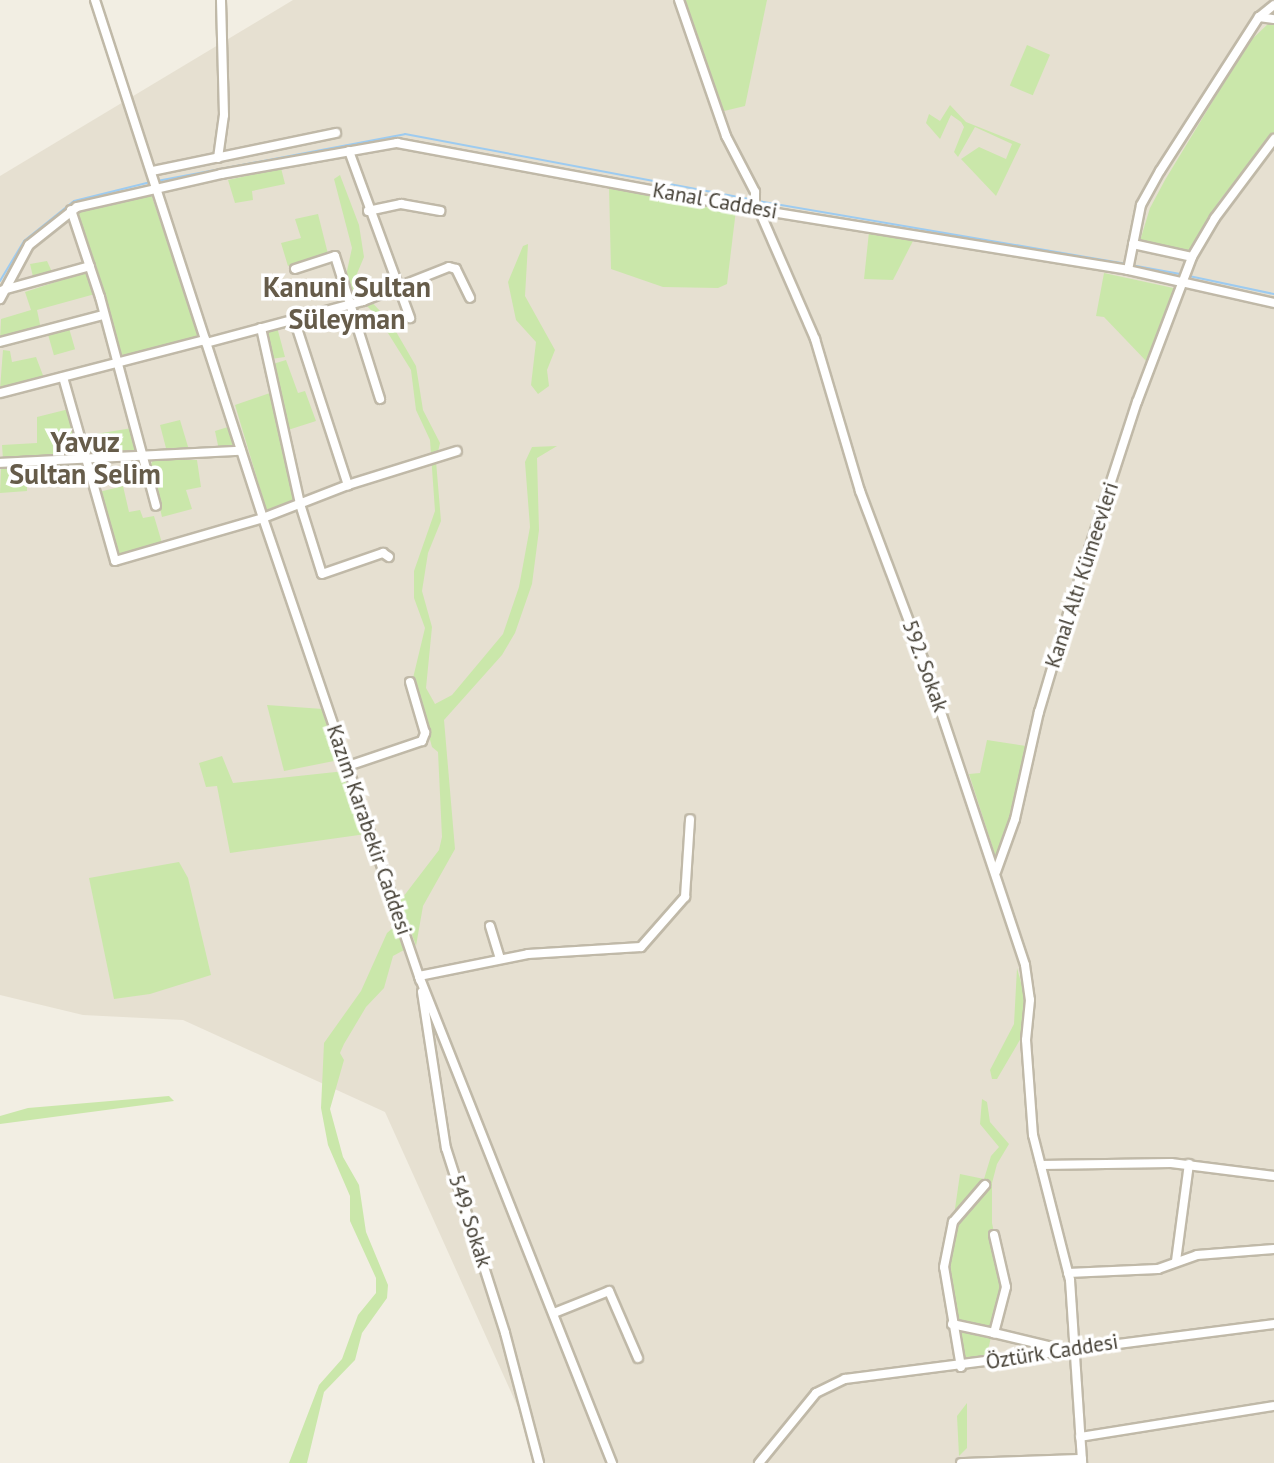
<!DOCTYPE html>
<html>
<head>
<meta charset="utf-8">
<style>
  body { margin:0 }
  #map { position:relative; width:1274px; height:1463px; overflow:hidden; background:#f2eee3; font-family:"PT Sans",sans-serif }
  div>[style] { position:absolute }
  .residential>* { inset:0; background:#e6e0d1 }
  .green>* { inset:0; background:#cae7aa; transform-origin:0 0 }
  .stream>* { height:2px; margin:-1px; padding:0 1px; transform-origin:1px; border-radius:1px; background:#9dcbf0 }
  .roads { filter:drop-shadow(2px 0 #c0b9a8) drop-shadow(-2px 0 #c0b9a8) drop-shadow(0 2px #c0b9a8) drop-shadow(0 -2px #c0b9a8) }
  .minor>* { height:8px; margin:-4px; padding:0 4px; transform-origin:4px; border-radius:4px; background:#fff }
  span { translate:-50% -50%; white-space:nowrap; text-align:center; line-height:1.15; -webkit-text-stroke:7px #fff; paint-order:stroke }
  .street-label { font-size:21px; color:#433e33 }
  .district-label { font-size:28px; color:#665c4a; font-weight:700 }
</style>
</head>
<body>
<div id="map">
  <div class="residential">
    <i style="clip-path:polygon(293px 0,1274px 0,1274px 1463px,543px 1463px,385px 1112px,183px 1020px,83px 1015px,0 995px,0 176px)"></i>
  </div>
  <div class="green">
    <i style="clip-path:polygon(683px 0,767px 0,745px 106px,724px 111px)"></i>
    <i style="clip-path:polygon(1269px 23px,1274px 25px,1274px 133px,1219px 201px,1194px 250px,1183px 253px,1139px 244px,1150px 208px,1165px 180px,1248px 43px)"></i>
    <i style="left:1027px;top:45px;width:25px;height:44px;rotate:23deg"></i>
    <i style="clip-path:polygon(950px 105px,966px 122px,1021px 144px,996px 196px,961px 159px,979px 147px,1006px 159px,1012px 144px,975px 127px,958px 157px,954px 152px,964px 127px,961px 122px,951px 115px,940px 139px,926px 123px,929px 114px,940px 121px)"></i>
    <i style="clip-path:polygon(281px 168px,285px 184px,252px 191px,253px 200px,235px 203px,228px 180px)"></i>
    <i style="clip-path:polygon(340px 175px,359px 225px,364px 257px,356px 276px,364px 296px,353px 300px,345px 280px,352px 248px,334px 179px)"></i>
    <i style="clip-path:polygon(609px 186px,736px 210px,727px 284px,718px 288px,663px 287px,611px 269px)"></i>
    <i style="clip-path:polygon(151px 194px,200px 339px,118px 360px,97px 269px,74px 214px,88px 205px)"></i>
    <i style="clip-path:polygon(318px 214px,328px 254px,288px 266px,281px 243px,301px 238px,295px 219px)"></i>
    <i style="clip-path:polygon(869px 232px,915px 237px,893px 280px,864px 279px)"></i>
    <i style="clip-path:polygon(528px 244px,525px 296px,555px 350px,547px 370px,549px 386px,538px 394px,531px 385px,536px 342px,516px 320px,508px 282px,523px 246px)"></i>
    <i style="clip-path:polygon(47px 261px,53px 274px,34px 281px,30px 264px)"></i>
    <i style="clip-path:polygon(86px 272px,95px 294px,37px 310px,41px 329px,0 339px,1px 319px,31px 310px,25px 292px)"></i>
    <i style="clip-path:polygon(1104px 273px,1178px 289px,1148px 363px,1104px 317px,1096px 316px)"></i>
    <i style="clip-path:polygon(369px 299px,391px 323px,416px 366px,423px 410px,440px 443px,436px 461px,441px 521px,428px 553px,422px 591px,432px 627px,426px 688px,435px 704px,452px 695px,503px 634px,519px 587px,530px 527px,525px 462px,532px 447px,557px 446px,537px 458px,539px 530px,532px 584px,515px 633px,502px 655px,444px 720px,455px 849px,423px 906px,416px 946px,400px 901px,439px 850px,442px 837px,438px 752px,432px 747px,413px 678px,425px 628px,414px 598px,414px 571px,435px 511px,430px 440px,416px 410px,411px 370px,378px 317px,364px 303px)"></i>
    <i style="clip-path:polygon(277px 327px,285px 357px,271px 359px,265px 337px,266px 330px)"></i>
    <i style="left:69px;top:328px;width:22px;height:22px;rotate:74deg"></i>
    <i style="clip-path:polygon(3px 350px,10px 351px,12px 362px,36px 357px,44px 378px,0 389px)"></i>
    <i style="clip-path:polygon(286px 360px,298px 393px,305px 391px,316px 421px,288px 430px,273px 364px)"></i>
    <i style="clip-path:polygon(270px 393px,297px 503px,267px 512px,235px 405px)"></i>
    <i style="clip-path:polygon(69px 409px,81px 457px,3px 459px,2px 445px,37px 443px,37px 417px)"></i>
    <i style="clip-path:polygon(180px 420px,189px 450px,167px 452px,160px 425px)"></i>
    <i style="clip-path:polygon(228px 427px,236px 447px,219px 450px,215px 431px)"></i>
    <i style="clip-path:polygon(132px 428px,138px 454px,89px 457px,84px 436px)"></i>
    <i style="clip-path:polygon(153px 460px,197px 460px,201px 487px,186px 490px,192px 509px,162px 517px,150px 466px)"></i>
    <i style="clip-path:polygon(1px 467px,27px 468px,27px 491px,0 493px)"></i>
    <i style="clip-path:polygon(123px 486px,129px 512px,140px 510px,143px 518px,154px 516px,162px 543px,117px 557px,99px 492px)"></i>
    <i style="clip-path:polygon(267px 705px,323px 709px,339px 760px,284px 771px)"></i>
    <i style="clip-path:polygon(987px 740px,1026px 746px,1010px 830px,997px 861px,969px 774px,980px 773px)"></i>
    <i style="clip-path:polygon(222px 756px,233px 783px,345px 771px,366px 834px,230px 853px,217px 786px,206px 787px,199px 763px)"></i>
    <i style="clip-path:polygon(179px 862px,188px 878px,211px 975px,150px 994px,114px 999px,89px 878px)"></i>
    <i style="clip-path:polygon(395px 926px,404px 950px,393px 956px,384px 988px,366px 1007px,344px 1044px,340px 1053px,344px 1060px,330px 1109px,343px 1157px,359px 1185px,366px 1232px,388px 1285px,387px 1298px,362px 1333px,355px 1360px,324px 1392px,307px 1463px,289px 1463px,319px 1385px,342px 1359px,358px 1315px,376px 1293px,376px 1278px,350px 1221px,350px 1196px,328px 1145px,321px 1108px,324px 1043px,361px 991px,387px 933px)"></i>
    <i style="clip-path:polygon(1017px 968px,1025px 997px,1021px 1038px,997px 1079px,992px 1079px,990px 1070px,1014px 1024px)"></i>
    <i style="clip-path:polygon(169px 1096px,174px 1101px,0 1124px,0 1116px,28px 1108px)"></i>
    <i style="clip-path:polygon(982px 1099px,987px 1102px,990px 1122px,1009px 1144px,997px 1164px,992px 1183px,992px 1223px,1004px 1280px,986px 1359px,964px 1361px,948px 1257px,960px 1174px,984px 1179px,991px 1156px,999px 1147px,980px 1124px)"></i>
    <i style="clip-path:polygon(967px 1403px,967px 1448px,959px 1456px,957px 1416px)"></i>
  </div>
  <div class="stream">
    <i style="left:157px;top:181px;width:252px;rotate:-10.7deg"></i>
    <i style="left:405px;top:134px;width:354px;rotate:10.7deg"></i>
    <i style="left:758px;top:201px;width:373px;rotate:9.7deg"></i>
    <i style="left:1131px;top:265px;width:50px;rotate:10.4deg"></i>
    <i style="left:1189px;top:276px;width:87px;rotate:12deg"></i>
    <i style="left:0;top:281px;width:47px;rotate:-59deg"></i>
    <i style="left:24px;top:241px;width:64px;rotate:-38.7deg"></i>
    <i style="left:74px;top:201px;width:79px;rotate:-13.9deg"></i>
  </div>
  <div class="roads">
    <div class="minor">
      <i style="left:95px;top:0;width:545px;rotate:72.03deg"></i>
      <i style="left:263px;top:518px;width:484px;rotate:71.2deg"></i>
      <i style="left:419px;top:976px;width:524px;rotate:68.38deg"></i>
      <i style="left:679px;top:0;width:144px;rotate:70.9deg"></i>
      <i style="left:726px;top:136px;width:63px;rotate:62.6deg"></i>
      <i style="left:755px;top:192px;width:17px;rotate:90deg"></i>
      <i style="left:1259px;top:17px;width:19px;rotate:-39deg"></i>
      <i style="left:349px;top:151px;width:178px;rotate:69.9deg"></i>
      <i style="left:218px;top:158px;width:43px;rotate:-82.1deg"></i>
      <i style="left:224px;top:115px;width:115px;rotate:-91.5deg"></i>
      <i style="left:152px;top:171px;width:188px;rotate:-11.7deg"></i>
      <i style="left:71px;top:210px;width:92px;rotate:71.6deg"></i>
      <i style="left:100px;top:297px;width:216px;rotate:75deg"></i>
      <i style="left:759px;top:210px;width:141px;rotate:66.5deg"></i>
      <i style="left:815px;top:339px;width:159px;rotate:73.5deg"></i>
      <i style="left:860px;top:491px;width:182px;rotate:69.4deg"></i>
      <i style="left:924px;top:661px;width:320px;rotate:71.6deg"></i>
      <i style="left:1025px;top:965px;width:35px;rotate:82deg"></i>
      <i style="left:1030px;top:1000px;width:40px;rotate:95.7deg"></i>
      <i style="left:1026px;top:1040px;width:95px;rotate:85.8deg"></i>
      <i style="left:1033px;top:1135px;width:150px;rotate:75.7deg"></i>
      <i style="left:1070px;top:1280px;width:183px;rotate:86.2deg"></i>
      <i style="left:368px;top:211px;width:34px;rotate:-12deg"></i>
      <i style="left:401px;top:204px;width:40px;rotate:10deg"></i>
      <i style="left:1133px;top:244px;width:60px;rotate:12.4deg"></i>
      <i style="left:295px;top:269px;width:42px;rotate:-18deg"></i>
      <i style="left:335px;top:256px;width:150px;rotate:72.5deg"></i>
      <i style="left:1128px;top:270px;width:66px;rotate:-78.7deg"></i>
      <i style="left:1141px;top:205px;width:39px;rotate:-61deg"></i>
      <i style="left:1160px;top:171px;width:183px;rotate:-57.3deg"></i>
      <i style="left:1259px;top:17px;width:15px;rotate:8deg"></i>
      <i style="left:3px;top:290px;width:90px;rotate:-15.4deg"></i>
      <i style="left:0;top:299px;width:61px;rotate:-61.8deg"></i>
      <i style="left:29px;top:245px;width:61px;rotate:-38.4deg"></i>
      <i style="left:77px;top:207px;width:148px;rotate:-12.9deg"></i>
      <i style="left:221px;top:174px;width:179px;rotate:-10deg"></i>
      <i style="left:397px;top:143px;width:368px;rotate:10.5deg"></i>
      <i style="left:759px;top:210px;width:374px;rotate:9.2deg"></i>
      <i style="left:1128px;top:270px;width:150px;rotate:12.7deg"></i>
      <i style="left:294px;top:319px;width:175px;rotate:72deg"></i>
      <i style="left:261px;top:328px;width:180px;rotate:77.5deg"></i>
      <i style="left:300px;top:504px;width:73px;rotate:72.6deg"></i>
      <i style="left:322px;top:574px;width:65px;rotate:-19deg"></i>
      <i style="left:383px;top:553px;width:7px;rotate:34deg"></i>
      <i style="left:0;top:342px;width:106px;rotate:-14.7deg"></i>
      <i style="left:206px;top:343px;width:163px;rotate:-15deg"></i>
      <i style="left:363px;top:301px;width:92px;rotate:-21.6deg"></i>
      <i style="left:449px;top:267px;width:7px;rotate:16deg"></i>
      <i style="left:456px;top:269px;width:32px;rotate:64deg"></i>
      <i style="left:63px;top:377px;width:191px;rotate:74.2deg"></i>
      <i style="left:115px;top:561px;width:154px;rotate:-16.2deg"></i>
      <i style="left:263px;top:518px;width:91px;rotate:-21.2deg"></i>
      <i style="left:348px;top:485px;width:114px;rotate:-17.3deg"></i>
      <i style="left:0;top:393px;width:212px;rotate:-14.5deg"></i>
      <i style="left:0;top:463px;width:241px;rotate:-2.9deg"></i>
      <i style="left:348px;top:766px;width:78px;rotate:-18.7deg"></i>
      <i style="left:422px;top:741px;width:9px;rotate:-69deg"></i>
      <i style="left:425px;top:733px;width:53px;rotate:-106.4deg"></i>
      <i style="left:996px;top:872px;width:56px;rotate:-70.3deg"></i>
      <i style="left:1015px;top:819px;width:110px;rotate:-77.4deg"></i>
      <i style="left:1039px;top:712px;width:102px;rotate:-73.5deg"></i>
      <i style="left:1068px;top:614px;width:223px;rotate:-72deg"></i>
      <i style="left:1137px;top:402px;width:155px;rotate:-69.2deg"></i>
      <i style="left:1192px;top:257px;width:45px;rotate:-59.5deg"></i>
      <i style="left:1215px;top:218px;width:99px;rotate:-53.2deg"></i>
      <i style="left:490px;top:926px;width:34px;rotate:73deg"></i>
      <i style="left:420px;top:980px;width:4px;rotate:-104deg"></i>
      <i style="left:419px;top:976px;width:111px;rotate:-11.4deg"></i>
      <i style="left:528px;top:954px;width:113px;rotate:-3.5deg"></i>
      <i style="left:641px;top:947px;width:67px;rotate:-48.7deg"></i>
      <i style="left:685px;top:897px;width:78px;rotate:-86.3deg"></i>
      <i style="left:422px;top:992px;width:158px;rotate:81.3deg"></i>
      <i style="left:446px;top:1148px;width:194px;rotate:72.3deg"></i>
      <i style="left:505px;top:1333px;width:134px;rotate:75.3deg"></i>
      <i style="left:1041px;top:1165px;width:130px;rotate:-0.9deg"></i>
      <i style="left:1171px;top:1163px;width:104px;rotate:7.2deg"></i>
      <i style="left:994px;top:1235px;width:53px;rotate:77deg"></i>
      <i style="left:1006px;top:1287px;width:48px;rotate:104.6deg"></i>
      <i style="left:994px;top:1333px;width:65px;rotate:13.4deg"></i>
      <i style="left:1176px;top:1261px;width:98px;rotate:-82.4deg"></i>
      <i style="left:1068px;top:1273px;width:90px;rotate:-2.5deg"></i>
      <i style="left:1158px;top:1269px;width:41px;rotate:-19.7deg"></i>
      <i style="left:1197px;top:1255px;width:77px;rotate:-4.5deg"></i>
      <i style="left:554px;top:1313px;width:59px;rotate:-21.8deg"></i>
      <i style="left:609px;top:1291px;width:73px;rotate:66.6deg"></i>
      <i style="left:952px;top:1324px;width:43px;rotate:12.1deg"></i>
      <i style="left:961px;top:1367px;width:101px;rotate:-99.6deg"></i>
      <i style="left:944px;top:1267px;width:46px;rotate:-78.7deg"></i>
      <i style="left:953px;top:1222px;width:49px;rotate:-49.1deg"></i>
      <i style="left:1080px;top:1437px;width:196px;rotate:-9.1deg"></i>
      <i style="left:759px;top:1463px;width:90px;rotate:-50.8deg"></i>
      <i style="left:816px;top:1393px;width:32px;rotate:-26deg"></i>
      <i style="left:845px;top:1379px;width:433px;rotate:-7.3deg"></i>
      <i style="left:961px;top:1463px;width:121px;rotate:-1.9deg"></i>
    </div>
  </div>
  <div class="street-label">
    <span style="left:715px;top:201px;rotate:10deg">Kanal Caddesi</span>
    <span style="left:1082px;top:575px;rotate:-72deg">Kanal Altı Kümeevleri</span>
    <span style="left:925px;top:666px;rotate:70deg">592. Sokak</span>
    <span style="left:369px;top:830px;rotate:71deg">Kazım Karabekir Caddesi</span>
    <span style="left:470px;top:1221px;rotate:72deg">549. Sokak</span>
    <span style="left:1052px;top:1352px;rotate:-9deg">Öztürk Caddesi</span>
  </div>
  <div class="district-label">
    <span style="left:347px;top:303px">Kanuni Sultan<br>Süleyman</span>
    <span style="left:85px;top:458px">Yavuz<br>Sultan Selim</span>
  </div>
</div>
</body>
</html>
